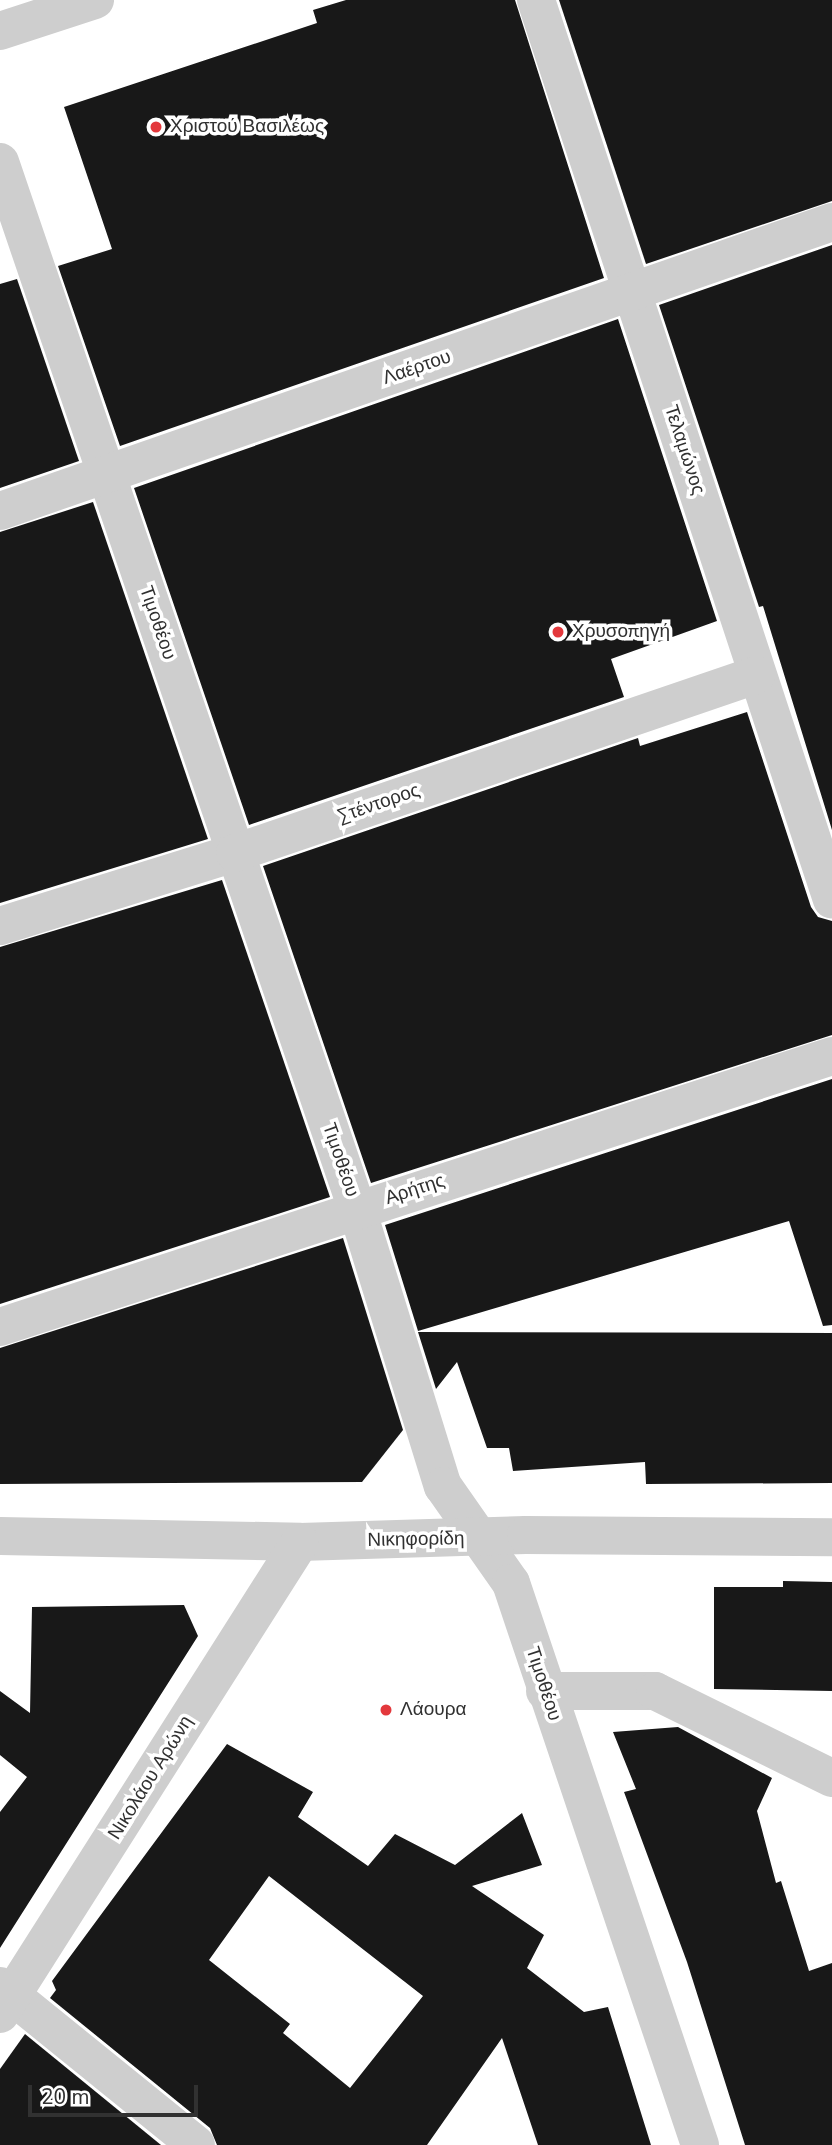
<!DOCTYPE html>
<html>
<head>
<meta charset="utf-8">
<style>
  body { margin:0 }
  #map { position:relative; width:832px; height:2145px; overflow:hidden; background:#fff; font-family:"Nunito Sans",sans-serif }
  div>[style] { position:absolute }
  .building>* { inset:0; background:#181818 }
  .minor>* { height:38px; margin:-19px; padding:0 19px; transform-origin:19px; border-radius:19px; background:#cecece }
  .dots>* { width:19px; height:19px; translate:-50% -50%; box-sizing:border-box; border:4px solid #fff; border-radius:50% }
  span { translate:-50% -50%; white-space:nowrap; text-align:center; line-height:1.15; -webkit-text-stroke:7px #fff; paint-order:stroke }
  .poi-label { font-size:19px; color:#313131 }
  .left { translate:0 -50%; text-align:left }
  .street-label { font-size:19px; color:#313131 }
  .scale { position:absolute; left:28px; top:2085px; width:170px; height:32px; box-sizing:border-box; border:4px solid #313131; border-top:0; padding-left:9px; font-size:21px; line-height:24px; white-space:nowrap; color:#313131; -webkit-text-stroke:5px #fff; paint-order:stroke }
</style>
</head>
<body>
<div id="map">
  <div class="building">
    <i style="clip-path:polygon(346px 0,515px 0,604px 278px,120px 446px,58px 266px,112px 249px,64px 107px,317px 23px,313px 10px)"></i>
    <i style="clip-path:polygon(559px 0,832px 0,832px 201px,646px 264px)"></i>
    <i style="clip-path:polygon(832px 245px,832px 830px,763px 606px,759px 607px,659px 305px)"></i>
    <i style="clip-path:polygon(17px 279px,79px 461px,0 488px,0 284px)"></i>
    <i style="clip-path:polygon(618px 319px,717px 621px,611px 659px,624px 697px,249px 825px,134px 488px)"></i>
    <i style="clip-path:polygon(93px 502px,208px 839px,0 903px,0 532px)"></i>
    <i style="clip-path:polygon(747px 712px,811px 907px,818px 917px,832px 921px,832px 1035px,371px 1183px,263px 866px,638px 738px,640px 746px)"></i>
    <i style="clip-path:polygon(222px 880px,330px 1197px,0 1304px,0 947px)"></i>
    <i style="clip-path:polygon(832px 1079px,832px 1325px,823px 1326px,789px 1221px,418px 1331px,385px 1225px)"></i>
    <i style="clip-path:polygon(343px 1238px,403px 1430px,362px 1482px,0 1484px,0 1348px)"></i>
    <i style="clip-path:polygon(418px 1332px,832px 1333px,832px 1483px,646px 1484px,645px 1462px,513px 1471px,509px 1448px,487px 1448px,457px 1362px,436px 1389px)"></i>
    <i style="clip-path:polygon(783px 1581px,832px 1582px,832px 1691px,714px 1689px,714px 1587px,783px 1587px)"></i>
    <i style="clip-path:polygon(184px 1605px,198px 1636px,0 1948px,0 1812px,27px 1777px,0 1755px,0 1691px,30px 1713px,32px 1607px)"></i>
    <i style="clip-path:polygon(678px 1727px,772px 1778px,757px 1811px,776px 1883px,781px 1881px,809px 1971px,832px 1963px,832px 2145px,745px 2145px,687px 1962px,624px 1792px,636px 1789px,613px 1732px)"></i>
    <i style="clip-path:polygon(evenodd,227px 1744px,313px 1792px,298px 1817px,368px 1866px,395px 1834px,455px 1865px,522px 1813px,542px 1865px,472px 1886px,544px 1935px,527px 1968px,584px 2012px,608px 2007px,651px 2145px,538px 2145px,502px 2038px,427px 2145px,217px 2145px,210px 2128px,50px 1998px,56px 1990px,52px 1981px,227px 1744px,269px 1876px,423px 1996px,350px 2088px,283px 2033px,290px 2024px,209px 1960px,269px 1876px)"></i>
    <i style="clip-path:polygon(25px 2034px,161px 2145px,0 2145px,0 2069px)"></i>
  </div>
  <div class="minor">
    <i style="left:536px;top:0;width:947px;rotate:71.79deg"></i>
    <i style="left:0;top:31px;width:100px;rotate:-18.1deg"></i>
    <i style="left:0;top:162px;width:1106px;rotate:71.17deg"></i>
    <i style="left:357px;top:1209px;width:290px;rotate:72.8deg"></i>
    <i style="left:443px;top:1486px;width:118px;rotate:55deg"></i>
    <i style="left:511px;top:1583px;width:593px;rotate:71.41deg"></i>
    <i style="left:0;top:511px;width:881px;rotate:-19.15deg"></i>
    <i style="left:0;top:926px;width:246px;rotate:-17.3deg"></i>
    <i style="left:235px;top:853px;width:551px;rotate:-18.86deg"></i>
    <i style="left:0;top:1327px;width:875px;rotate:-18.04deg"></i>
    <i style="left:0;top:1536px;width:300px;rotate:1.1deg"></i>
    <i style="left:300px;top:1542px;width:226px;rotate:-1.8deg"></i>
    <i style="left:526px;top:1535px;width:306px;rotate:0.4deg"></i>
    <i style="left:545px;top:1691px;width:110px"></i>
    <i style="left:655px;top:1691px;width:197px;rotate:26.2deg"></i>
    <i style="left:0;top:1986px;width:252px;rotate:39deg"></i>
    <i style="left:0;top:2014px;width:559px;rotate:-57.56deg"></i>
  </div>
  <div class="dots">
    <i style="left:156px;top:127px;background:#e3383c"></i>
    <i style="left:558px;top:632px;background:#e3383c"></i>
    <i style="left:386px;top:1710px;background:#e3383c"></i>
  </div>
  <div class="poi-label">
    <span class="left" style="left:170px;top:127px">Χριστού Βασιλέως</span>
    <span class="left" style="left:572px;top:632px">Χρυσοπηγή</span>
    <span class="left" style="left:400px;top:1710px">Λάουρα</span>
  </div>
  <div class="street-label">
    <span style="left:417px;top:368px;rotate:-19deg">Λαέρτου</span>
    <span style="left:684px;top:450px;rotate:72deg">Τελαμώνος</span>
    <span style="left:157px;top:623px;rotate:71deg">Τιμοθέου</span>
    <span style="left:379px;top:804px;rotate:-19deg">Στέντορος</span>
    <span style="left:340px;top:1160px;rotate:71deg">Τιμοθέου</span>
    <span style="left:415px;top:1190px;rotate:-18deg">Αρήτης</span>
    <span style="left:416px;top:1540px;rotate:-1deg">Νικηφορίδη</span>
    <span style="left:543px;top:1684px;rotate:72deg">Τιμοθέου</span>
    <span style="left:151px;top:1778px;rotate:-58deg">Νικολάου Αρώνη</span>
  </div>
  <div class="scale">20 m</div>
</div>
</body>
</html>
